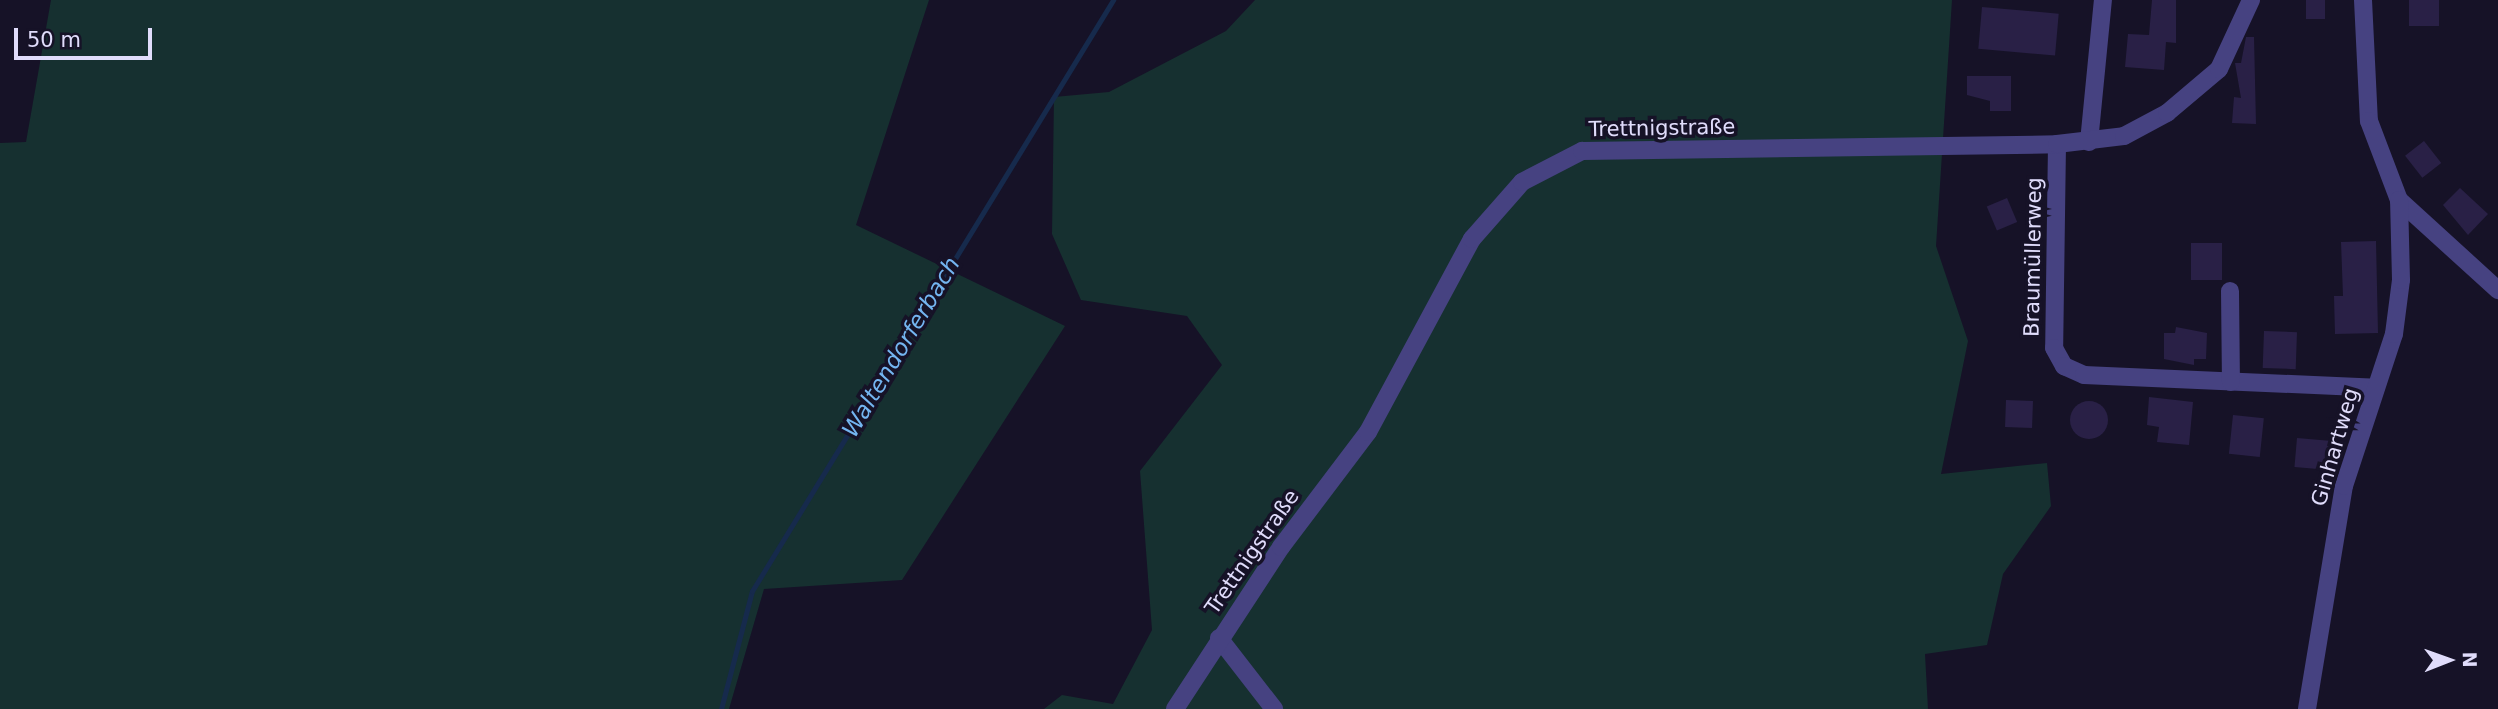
<!DOCTYPE html>
<html>
<head>
<meta charset="utf-8">
<style>
  body { margin:0 }
  #map { position:relative; width:2498px; height:709px; overflow:hidden; background:#161227; font-family:"DejaVu Sans",sans-serif }
  div>[style] { position:absolute }
  .green>* { inset:0; background:#163030 }
  .stream>* { height:5px; margin:-2.5px; padding:0 2.5px; transform-origin:2.5px; border-radius:2.5px; background:#162a4c }
  .building>* { inset:0; background:#292046; transform-origin:0 0 }
  .round { border-radius:50% }
  .street>* { height:18px; margin:-9px; padding:0 9px; transform-origin:9px; border-radius:9px; background:#464281 }
  span { translate:-50% -50%; white-space:nowrap; text-align:center; line-height:1.15; -webkit-text-stroke:7px #161227; paint-order:stroke }
  .street-label { font-size:21px; color:#e0dcfb }
  .water-label { font-size:23px; color:#74b5f1; font-style:italic }
  .north { position:absolute; left:2414px; top:625px; width:70px; height:70px; -webkit-text-stroke:5px #161227; paint-order:stroke; rotate:89deg; font-size:19px; font-weight:700; line-height:28px; text-align:center; color:#e0dcfb }
  .north::after { content:''; display:block; margin:auto; width:24px; height:32px; background:#e0dcfb; clip-path:polygon(50% 0,100% 100%,50% 72%,0 100%) }
  .scale { position:absolute; left:14px; top:28px; width:138px; height:32px; box-sizing:border-box; border:4px solid #e0dcfb; border-top:0; padding-left:9px; font-size:21px; line-height:24px; white-space:nowrap; color:#e0dcfb; -webkit-text-stroke:5px #161227; paint-order:stroke }
</style>
</head>
<body>
<div id="map">
  <div class="green">
    <i style="clip-path:polygon(51px 0,929px 0,856px 225px,1065px 326px,902px 580px,764px 589px,729px 709px,0 709px,0 143px,26px 142px)"></i>
    <i style="clip-path:polygon(1255px 0,1952px 0,1936px 246px,1968px 341px,1941px 474px,2047px 463px,2051px 506px,2003px 574px,1987px 645px,1925px 654px,1928px 709px,1044px 709px,1062px 695px,1113px 704px,1152px 630px,1140px 471px,1222px 365px,1187px 316px,1081px 300px,1052px 234px,1054px 97px,1109px 92px,1226px 31px)"></i>
  </div>
  <div class="stream">
    <i style="left:721px;top:709px;width:122px;rotate:-75.3deg"></i>
    <i style="left:752px;top:591px;width:693px;rotate:-58.58deg"></i>
  </div>
  <div class="building">
    <i style="clip-path:polygon(2152px 0,2176px 0,2176px 43px,2166px 42px,2164px 70px,2125px 67px,2128px 34px,2149px 35px)"></i>
    <i style="left:2306px;top:0;width:19px;height:19px"></i>
    <i style="left:2409px;top:0;width:30px;height:26px"></i>
    <i style="left:1982px;top:7px;width:77px;height:42px;rotate:5deg"></i>
    <i style="clip-path:polygon(2246px 37px,2254px 37px,2256px 124px,2232px 123px,2234px 97px,2241px 98px,2235px 63px,2241px 63px)"></i>
    <i style="clip-path:polygon(1967px 76px,2011px 76px,2011px 111px,1990px 111px,1990px 101px,1967px 95px)"></i>
    <i style="left:2424px;top:141px;width:28px;height:24px;rotate:52deg"></i>
    <i style="clip-path:polygon(2460px 188px,2488px 214px,2468px 235px,2443px 205px)"></i>
    <i style="left:2007px;top:198px;width:26px;height:22px;rotate:67deg"></i>
    <i style="clip-path:polygon(2376px 241px,2378px 333px,2335px 334px,2334px 296px,2343px 296px,2341px 242px)"></i>
    <i style="left:2191px;top:243px;width:31px;height:37px"></i>
    <i style="clip-path:polygon(2176px 327px,2207px 333px,2206px 359px,2194px 359px,2194px 365px,2164px 359px,2164px 333px,2175px 333px)"></i>
    <i style="left:2264px;top:331px;width:33px;height:37px;rotate:2deg"></i>
    <i style="clip-path:polygon(2149px 397px,2193px 402px,2189px 445px,2157px 442px,2159px 427px,2147px 425px)"></i>
    <i style="left:2006px;top:400px;width:27px;height:27px;rotate:2deg"></i>
    <i class="round" style="left:2070px;top:401px;width:38px;height:38px"></i>
    <i style="left:2233px;top:415px;width:31px;height:39px;rotate:6deg"></i>
    <i style="left:2297px;top:438px;width:38px;height:29px;rotate:5deg"></i>
  </div>
  <div class="street">
    <i style="left:2363px;top:0;width:121px;rotate:87.2deg"></i>
    <i style="left:2369px;top:121px;width:85px;rotate:69.2deg"></i>
    <i style="left:2399px;top:200px;width:134px;rotate:42.3deg"></i>
    <i style="left:2089px;top:142px;width:143px;rotate:-84.4deg"></i>
    <i style="left:2057px;top:144px;width:204px;rotate:90.8deg"></i>
    <i style="left:2054px;top:348px;width:21px;rotate:61deg"></i>
    <i style="left:2064px;top:366px;width:22px;rotate:24deg"></i>
    <i style="left:2084px;top:375px;width:292px;rotate:2.5deg"></i>
    <i style="left:2230px;top:291px;width:91px;rotate:89.4deg"></i>
    <i style="left:1219px;top:638px;width:90px;rotate:52.2deg"></i>
    <i style="left:1175px;top:709px;width:194px;rotate:-56.8deg"></i>
    <i style="left:1281px;top:547px;width:144px;rotate:-52.9deg"></i>
    <i style="left:1368px;top:432px;width:219px;rotate:-61.7deg"></i>
    <i style="left:1472px;top:239px;width:76px;rotate:-48.7deg"></i>
    <i style="left:1522px;top:182px;width:68px;rotate:-27.3deg"></i>
    <i style="left:1582px;top:151px;width:475px;rotate:-0.8deg"></i>
    <i style="left:2057px;top:144px;width:67px;rotate:-6.8deg"></i>
    <i style="left:2124px;top:136px;width:49px;rotate:-28.1deg"></i>
    <i style="left:2167px;top:113px;width:68px;rotate:-40.2deg"></i>
    <i style="left:2219px;top:69px;width:76px;rotate:-65.1deg"></i>
    <i style="left:2307px;top:709px;width:226px;rotate:-80.6deg"></i>
    <i style="left:2344px;top:486px;width:160px;rotate:-71.8deg"></i>
    <i style="left:2394px;top:334px;width:54px;rotate:-82.6deg"></i>
    <i style="left:2401px;top:280px;width:80px;rotate:-91.4deg"></i>
  </div>
  <div class="street-label">
    <span style="left:1662px;top:128px;rotate:-1deg">Trettnigstraße</span>
    <span style="left:2033px;top:257px;rotate:-89deg">Braumüllerweg</span>
    <span style="left:2335px;top:447px;rotate:-74deg">Ginhartweg</span>
    <span style="left:1252px;top:552px;rotate:-55deg">Trettnigstraße</span>
  </div>
  <div class="water-label">
    <span style="left:901px;top:347px;rotate:-59deg">Waltendorferbach</span>
  </div>
  <div class="north">N</div>
  <div class="scale">50 m</div>
</div>
</body>
</html>
